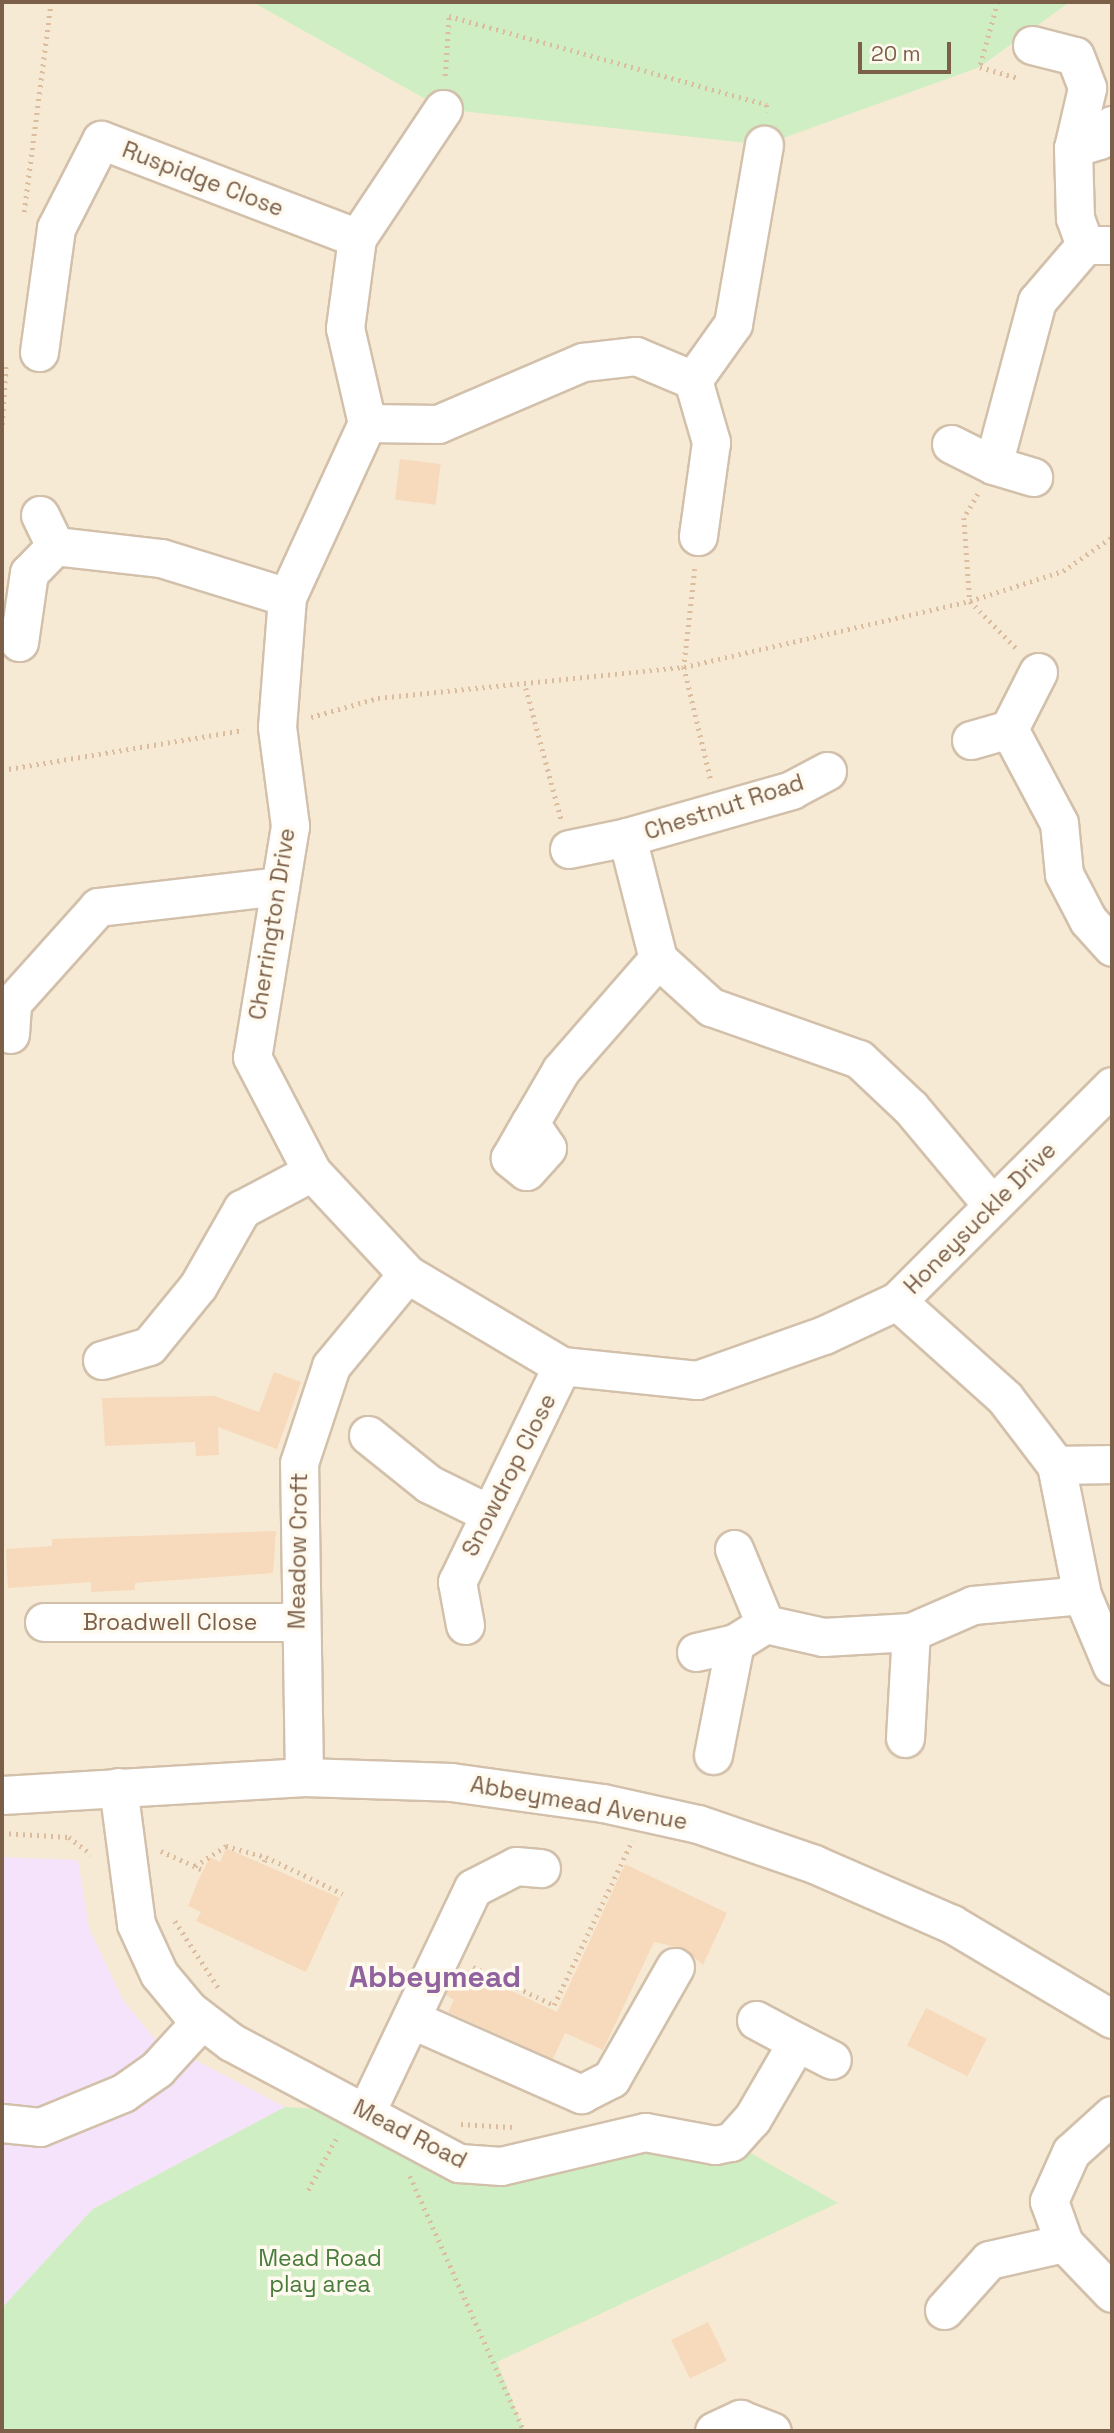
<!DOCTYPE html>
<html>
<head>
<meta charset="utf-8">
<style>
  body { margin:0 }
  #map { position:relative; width:1114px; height:2433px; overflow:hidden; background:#fef7e7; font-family:"Space Grotesk",sans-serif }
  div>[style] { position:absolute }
  .residential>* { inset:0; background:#f7ead4 }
  .education>* { inset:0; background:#f4e3fb }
  .green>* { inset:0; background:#d0eec3 }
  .building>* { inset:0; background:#f7d9bb; transform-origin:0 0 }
  .path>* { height:4.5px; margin-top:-2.25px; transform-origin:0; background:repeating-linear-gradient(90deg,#dcbc9e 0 2px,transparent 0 7px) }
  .roads { filter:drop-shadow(2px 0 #d2c0ab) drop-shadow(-2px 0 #d2c0ab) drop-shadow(0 2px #d2c0ab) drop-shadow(0 -2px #d2c0ab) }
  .minor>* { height:37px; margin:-18.5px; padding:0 18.5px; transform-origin:18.5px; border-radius:18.5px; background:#fff }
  span { translate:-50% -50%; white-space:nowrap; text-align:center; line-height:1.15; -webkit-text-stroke:7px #fffaef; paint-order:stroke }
  .street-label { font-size:23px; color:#7b5f48 }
  .park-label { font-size:23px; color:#487c3c }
  .district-label { font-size:30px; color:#90639f; font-weight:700 }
  .frame { position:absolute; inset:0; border:4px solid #7b5f48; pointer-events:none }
  .scale { position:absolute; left:858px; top:42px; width:93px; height:32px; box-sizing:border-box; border:4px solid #7b5f48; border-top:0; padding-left:9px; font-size:21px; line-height:24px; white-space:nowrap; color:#7b5f48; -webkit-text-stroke:5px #fffaef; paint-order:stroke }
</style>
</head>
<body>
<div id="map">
  <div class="residential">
    <i style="clip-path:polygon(2px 2px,252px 2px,443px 109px,980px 67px,1070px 2px,1112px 2px,1112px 2431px,2px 2431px)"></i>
  </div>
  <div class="education">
    <i style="clip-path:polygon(2px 1857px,78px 1860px,89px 1928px,123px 2000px,155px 2039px,285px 2107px,93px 2209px,2px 2308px)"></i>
  </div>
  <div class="green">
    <i style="clip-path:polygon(252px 2px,1070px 2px,980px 67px,764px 145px,443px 109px)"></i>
    <i style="clip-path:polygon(285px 2107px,366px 2112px,439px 2153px,731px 2142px,838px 2203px,497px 2362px,524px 2431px,2px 2431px,2px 2308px,93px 2209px)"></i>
  </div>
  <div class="building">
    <i style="left:400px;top:459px;width:41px;height:41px;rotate:7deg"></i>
    <i style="clip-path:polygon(274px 1372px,301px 1382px,277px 1449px,218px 1427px,219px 1455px,196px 1456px,195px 1442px,105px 1446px,102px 1398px,215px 1396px,259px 1412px)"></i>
    <i style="clip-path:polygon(276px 1531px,273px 1573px,135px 1583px,135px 1590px,91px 1592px,91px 1582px,8px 1588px,6px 1549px,52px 1546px,52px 1539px)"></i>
    <i style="clip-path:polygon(226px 1848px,340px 1898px,306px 1972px,196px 1921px,201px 1912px,188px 1906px,198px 1881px,210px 1857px,220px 1862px)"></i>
    <i style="clip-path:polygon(625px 1864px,727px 1913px,703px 1965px,685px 1949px,654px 1942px,603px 2050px,565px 2033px,553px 2059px,448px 2012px,454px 2000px,446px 1995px,460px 1967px,557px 2012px)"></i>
    <i style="left:926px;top:2008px;width:68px;height:42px;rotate:27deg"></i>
    <i style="left:708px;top:2322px;width:43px;height:41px;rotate:64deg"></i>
  </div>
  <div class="path">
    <i style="left:998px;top:2px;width:67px;rotate:105.5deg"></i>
    <i style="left:980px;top:67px;width:40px;rotate:16deg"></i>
    <i style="left:445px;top:76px;width:60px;rotate:-86.2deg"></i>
    <i style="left:449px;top:16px;width:330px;rotate:15.6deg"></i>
    <i style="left:767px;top:105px;width:7px;rotate:98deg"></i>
    <i style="left:24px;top:212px;width:212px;rotate:-82.7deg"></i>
    <i style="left:2px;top:425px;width:62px;rotate:-86.3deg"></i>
    <i style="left:978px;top:494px;width:28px;rotate:120deg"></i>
    <i style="left:964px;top:518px;width:83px;rotate:85.9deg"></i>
    <i style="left:970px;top:601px;width:66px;rotate:45.6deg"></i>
    <i style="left:695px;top:569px;width:99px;rotate:96.4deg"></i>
    <i style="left:684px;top:667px;width:116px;rotate:76.6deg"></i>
    <i style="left:526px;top:688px;width:136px;rotate:75deg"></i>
    <i style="left:311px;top:717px;width:70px;rotate:-15.8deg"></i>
    <i style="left:378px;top:698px;width:308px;rotate:-5.8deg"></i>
    <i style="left:684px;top:667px;width:294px;rotate:-13deg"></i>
    <i style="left:970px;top:601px;width:98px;rotate:-17.9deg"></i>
    <i style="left:1063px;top:571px;width:60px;rotate:-34.8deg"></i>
    <i style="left:2px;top:770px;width:245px;rotate:-9.4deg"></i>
    <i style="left:2px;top:1833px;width:67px;rotate:3.4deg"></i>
    <i style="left:69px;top:1837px;width:28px;rotate:38deg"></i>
    <i style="left:161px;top:1851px;width:46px;rotate:24.3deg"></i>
    <i style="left:264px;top:1862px;width:5px;rotate:-68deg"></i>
    <i style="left:266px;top:1857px;width:85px;rotate:25.7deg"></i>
    <i style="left:195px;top:1866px;width:37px;rotate:-33deg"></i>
    <i style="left:226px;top:1846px;width:41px;rotate:15.4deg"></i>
    <i style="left:175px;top:1921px;width:79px;rotate:56.9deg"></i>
    <i style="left:473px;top:1967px;width:89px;rotate:25.1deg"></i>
    <i style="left:554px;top:2005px;width:182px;rotate:-64.6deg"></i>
    <i style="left:461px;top:2124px;width:51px;rotate:3.4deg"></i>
    <i style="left:410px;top:2176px;width:279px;rotate:65.9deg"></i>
    <i style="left:308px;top:2190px;width:63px;rotate:-61.4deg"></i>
  </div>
  <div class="roads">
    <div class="minor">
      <i style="left:1032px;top:45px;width:44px;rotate:14.3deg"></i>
      <i style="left:1075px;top:56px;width:34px;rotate:69deg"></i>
      <i style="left:1087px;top:88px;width:62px;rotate:103.1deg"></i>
      <i style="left:1073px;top:148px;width:70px;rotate:88.4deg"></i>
      <i style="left:1075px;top:218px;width:29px;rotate:70deg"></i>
      <i style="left:443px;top:109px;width:155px;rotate:123.7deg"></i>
      <i style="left:357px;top:238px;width:91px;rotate:97.6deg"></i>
      <i style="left:345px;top:328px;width:98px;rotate:77deg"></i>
      <i style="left:367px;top:423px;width:192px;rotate:114.7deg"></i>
      <i style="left:287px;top:597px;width:130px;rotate:94.4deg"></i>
      <i style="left:277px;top:727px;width:100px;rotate:82.5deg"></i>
      <i style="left:290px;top:826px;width:234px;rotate:99.3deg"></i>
      <i style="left:252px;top:1057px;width:130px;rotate:62.4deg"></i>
      <i style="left:312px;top:1172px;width:139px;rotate:47deg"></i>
      <i style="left:407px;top:1274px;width:180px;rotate:30.7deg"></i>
      <i style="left:562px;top:1366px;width:136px;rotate:5.9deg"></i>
      <i style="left:697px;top:1380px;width:135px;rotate:-19.5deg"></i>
      <i style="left:824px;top:1335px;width:81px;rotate:-25deg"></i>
      <i style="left:897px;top:1301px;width:304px;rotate:-45deg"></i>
      <i style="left:1073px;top:148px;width:27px;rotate:-17deg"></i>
      <i style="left:1099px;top:140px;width:20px;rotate:-49deg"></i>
      <i style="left:39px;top:352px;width:125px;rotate:-82.2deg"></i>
      <i style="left:56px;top:228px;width:99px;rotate:-62.9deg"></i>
      <i style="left:101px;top:140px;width:274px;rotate:20.9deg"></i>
      <i style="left:693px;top:380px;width:65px;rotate:73.8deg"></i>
      <i style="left:711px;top:442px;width:95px;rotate:97.9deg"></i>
      <i style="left:367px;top:423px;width:71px;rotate:0.8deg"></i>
      <i style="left:438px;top:424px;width:158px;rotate:-23.2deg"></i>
      <i style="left:583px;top:362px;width:53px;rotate:-6.5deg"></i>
      <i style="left:636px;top:356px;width:62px;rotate:22.8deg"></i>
      <i style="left:693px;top:380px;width:69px;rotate:-54.5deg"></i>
      <i style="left:733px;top:324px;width:182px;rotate:-80.2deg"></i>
      <i style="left:951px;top:444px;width:47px;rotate:26.6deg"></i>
      <i style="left:993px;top:465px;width:170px;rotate:-75deg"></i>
      <i style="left:1037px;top:301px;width:74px;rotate:-49.4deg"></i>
      <i style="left:1085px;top:245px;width:27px"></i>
      <i style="left:993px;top:465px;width:42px;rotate:16.7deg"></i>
      <i style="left:40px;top:515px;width:34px;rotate:64deg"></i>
      <i style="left:19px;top:642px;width:70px;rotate:-81.8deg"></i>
      <i style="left:29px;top:573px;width:37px;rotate:-46deg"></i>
      <i style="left:55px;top:546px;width:107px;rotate:6.5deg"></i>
      <i style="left:161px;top:558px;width:132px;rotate:17.2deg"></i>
      <i style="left:1038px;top:672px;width:64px;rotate:117deg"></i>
      <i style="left:1009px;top:729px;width:106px;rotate:62deg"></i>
      <i style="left:1059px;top:823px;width:51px;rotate:84.4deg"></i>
      <i style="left:1064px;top:874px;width:52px;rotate:62.4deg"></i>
      <i style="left:1088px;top:920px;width:36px;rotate:48deg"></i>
      <i style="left:971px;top:740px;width:40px;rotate:-16deg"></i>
      <i style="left:827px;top:771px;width:40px;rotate:152deg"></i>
      <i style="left:792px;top:790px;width:172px;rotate:164.1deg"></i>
      <i style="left:627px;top:837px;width:126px;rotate:75.7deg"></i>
      <i style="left:658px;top:959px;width:72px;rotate:42.2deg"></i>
      <i style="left:711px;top:1007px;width:157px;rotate:19.4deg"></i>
      <i style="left:859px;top:1059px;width:71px;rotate:43.3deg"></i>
      <i style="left:911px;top:1108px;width:126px;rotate:50.1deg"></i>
      <i style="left:569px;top:849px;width:59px;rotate:-11.7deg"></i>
      <i style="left:10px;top:1034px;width:31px;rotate:-86deg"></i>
      <i style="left:12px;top:1003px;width:129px;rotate:-48.1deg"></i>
      <i style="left:98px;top:907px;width:183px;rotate:-6.6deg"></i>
      <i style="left:530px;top:1123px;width:30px;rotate:56deg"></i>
      <i style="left:547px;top:1148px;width:31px;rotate:132deg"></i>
      <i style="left:526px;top:1171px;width:21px;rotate:-141deg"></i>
      <i style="left:510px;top:1158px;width:40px;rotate:-60.3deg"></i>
      <i style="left:530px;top:1123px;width:61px;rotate:-59.7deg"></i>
      <i style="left:561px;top:1070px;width:147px;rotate:-48.9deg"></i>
      <i style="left:102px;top:1360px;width:49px;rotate:-16.6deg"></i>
      <i style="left:149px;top:1346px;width:77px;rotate:-50.8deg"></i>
      <i style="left:198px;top:1286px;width:89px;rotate:-60.3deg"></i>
      <i style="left:242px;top:1209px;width:79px;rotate:-27.9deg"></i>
      <i style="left:368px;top:1435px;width:78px;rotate:38.8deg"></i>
      <i style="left:429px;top:1484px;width:64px;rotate:26.2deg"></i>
      <i style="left:1056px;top:1465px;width:56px;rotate:-1deg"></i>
      <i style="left:734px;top:1549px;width:81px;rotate:67.5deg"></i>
      <i style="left:1082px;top:1595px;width:77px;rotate:67.1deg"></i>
      <i style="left:44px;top:1622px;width:253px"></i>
      <i style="left:465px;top:1625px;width:44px;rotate:-100.5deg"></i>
      <i style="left:457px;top:1582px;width:240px;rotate:-64.1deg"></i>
      <i style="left:696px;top:1652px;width:40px;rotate:-13deg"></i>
      <i style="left:735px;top:1643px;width:36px;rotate:-32deg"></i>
      <i style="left:765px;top:1624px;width:59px;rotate:12.6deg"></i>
      <i style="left:823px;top:1637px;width:88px;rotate:-3.3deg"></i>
      <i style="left:911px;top:1632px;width:68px;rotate:-23.5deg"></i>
      <i style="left:973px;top:1605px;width:109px;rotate:-5.2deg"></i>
      <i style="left:1082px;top:1595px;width:133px;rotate:-101.3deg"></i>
      <i style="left:1056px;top:1465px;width:84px;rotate:-127.3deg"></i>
      <i style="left:1005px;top:1398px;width:145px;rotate:-138.1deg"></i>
      <i style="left:905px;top:1738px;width:106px;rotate:-86.8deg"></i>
      <i style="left:713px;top:1755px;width:114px;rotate:-78.9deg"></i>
      <i style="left:304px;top:1777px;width:314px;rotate:-90.9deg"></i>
      <i style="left:299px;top:1463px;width:102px;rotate:-71.7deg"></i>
      <i style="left:331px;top:1366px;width:119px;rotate:-50.4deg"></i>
      <i style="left:118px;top:1787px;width:138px;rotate:82.5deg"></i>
      <i style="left:136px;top:1924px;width:55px;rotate:65.3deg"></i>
      <i style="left:159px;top:1974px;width:47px;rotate:50.2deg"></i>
      <i style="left:189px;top:2010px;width:53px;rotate:37.3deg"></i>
      <i style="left:231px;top:2042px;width:258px;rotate:28deg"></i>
      <i style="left:459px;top:2163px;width:42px;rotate:4.1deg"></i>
      <i style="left:501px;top:2166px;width:148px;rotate:-13.3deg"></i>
      <i style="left:645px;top:2132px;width:71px;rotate:10.5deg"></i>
      <i style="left:715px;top:2145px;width:16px;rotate:-11deg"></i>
      <i style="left:731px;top:2142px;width:31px;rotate:-48deg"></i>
      <i style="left:752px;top:2119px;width:89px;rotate:-59.7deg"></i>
      <i style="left:797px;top:2042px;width:39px;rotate:27deg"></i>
      <i style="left:2px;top:1795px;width:303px;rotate:-3.4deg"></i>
      <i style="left:304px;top:1777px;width:147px;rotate:1.9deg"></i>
      <i style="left:451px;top:1782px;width:153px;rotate:7.9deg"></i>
      <i style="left:603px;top:1803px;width:97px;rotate:12.5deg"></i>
      <i style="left:698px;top:1824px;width:123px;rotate:19deg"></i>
      <i style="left:814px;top:1864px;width:150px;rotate:23.5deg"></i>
      <i style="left:952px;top:1924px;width:186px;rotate:30.7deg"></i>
      <i style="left:413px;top:2020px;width:184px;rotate:23.8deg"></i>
      <i style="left:581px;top:2094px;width:34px;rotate:-27deg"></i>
      <i style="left:611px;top:2079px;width:129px;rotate:-60.3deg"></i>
      <i style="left:756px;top:2020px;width:47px;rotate:28.2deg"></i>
      <i style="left:366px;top:2112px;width:248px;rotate:-64.5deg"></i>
      <i style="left:473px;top:1888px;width:48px;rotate:-27.1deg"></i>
      <i style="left:516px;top:1866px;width:25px;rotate:5deg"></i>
      <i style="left:1112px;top:2115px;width:55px;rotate:137.9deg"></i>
      <i style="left:1071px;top:2152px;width:54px;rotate:114.2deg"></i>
      <i style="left:1049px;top:2201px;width:45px;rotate:70.3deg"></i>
      <i style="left:1064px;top:2243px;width:69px;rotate:46.2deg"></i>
      <i style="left:2px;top:2123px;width:38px;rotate:6deg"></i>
      <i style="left:40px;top:2127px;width:90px;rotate:-22.3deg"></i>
      <i style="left:123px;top:2093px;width:42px;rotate:-35.2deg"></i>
      <i style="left:157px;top:2069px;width:65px;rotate:-47.5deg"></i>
      <i style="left:944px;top:2310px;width:67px;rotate:-48deg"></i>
      <i style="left:989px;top:2260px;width:77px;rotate:-12.8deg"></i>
      <i style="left:714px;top:2431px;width:29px;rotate:-25deg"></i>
      <i style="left:740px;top:2419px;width:34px;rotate:21deg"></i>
    </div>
  </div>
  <div class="street-label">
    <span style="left:203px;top:179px;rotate:21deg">Ruspidge Close</span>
    <span style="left:724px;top:807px;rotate:-18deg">Chestnut Road</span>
    <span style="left:272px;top:924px;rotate:-81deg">Cherrington Drive</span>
    <span style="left:980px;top:1218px;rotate:-45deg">Honeysuckle Drive</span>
    <span style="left:509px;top:1475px;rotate:-63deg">Snowdrop Close</span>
    <span style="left:298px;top:1551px;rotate:-89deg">Meadow Croft</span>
    <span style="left:170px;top:1622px">Broadwell Close</span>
    <span style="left:579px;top:1803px;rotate:10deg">Abbeymead Avenue</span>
    <span style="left:410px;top:2134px;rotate:27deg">Mead Road</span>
  </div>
  <div class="park-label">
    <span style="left:320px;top:2271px">Mead Road<br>play area</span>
  </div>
  <div class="district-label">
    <span style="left:435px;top:1977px">Abbeymead</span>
  </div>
  <div class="frame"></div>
  <div class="scale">20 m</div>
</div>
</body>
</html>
